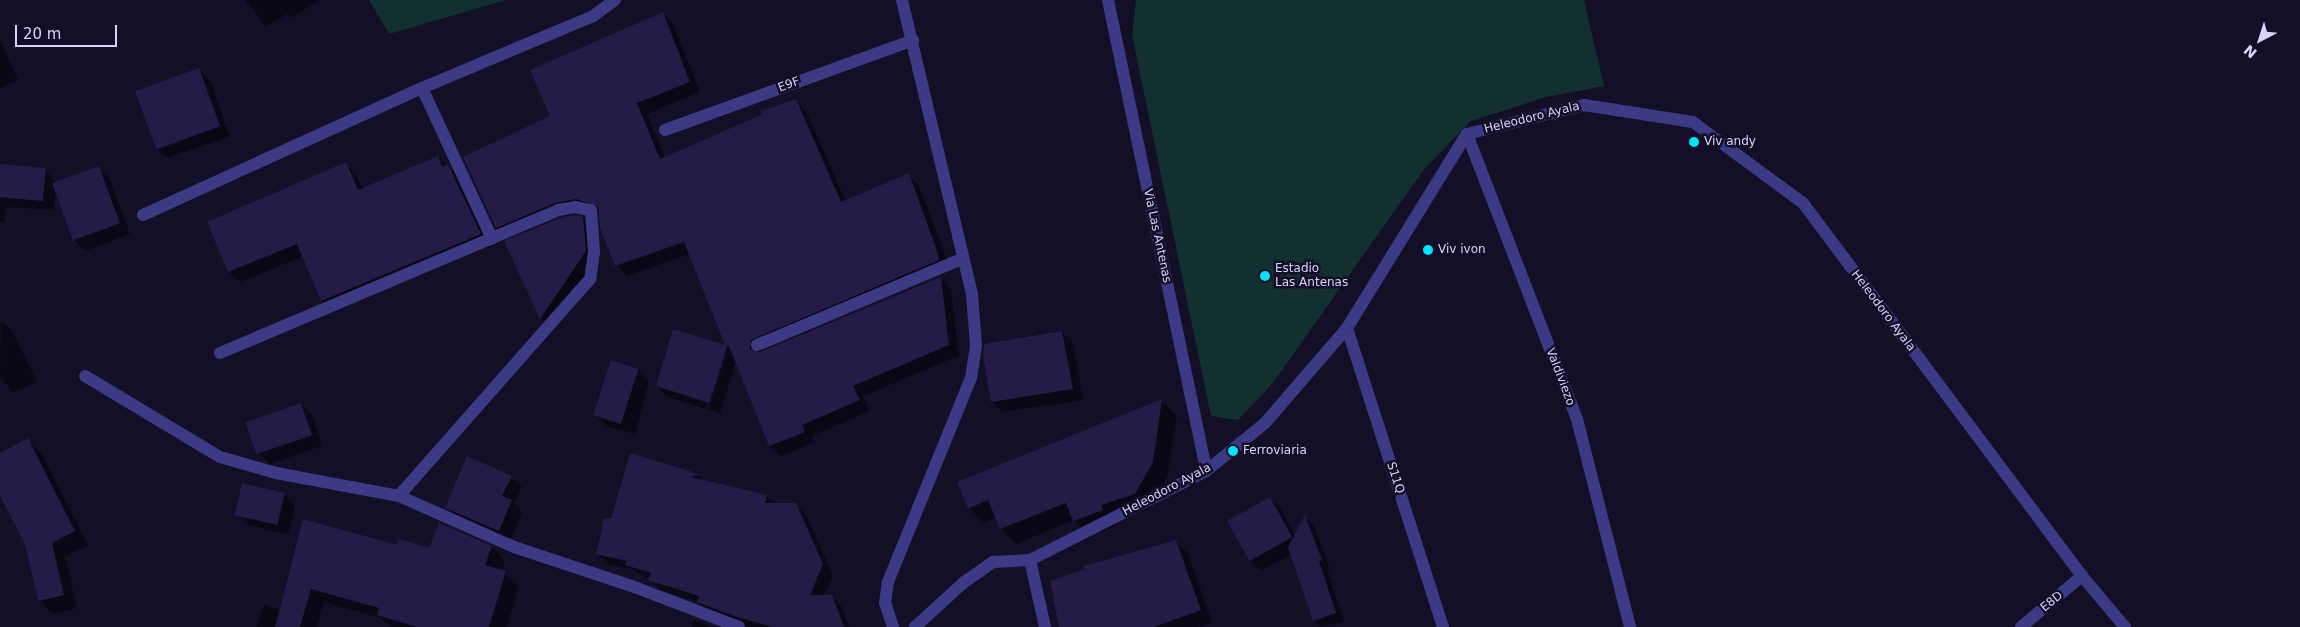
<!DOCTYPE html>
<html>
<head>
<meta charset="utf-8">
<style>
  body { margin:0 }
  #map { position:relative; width:2300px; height:627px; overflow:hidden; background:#130f26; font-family:"DejaVu Sans",sans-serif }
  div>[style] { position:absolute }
  .green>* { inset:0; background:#12302f }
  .shadow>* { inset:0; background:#0007 }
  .building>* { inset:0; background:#241b47; transform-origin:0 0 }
  .service>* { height:12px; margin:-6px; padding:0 6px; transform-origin:6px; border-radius:6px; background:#3d3a85 }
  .minor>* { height:12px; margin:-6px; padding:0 6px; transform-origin:6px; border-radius:6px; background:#3d3a85 }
  .tertiary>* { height:12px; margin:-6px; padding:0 6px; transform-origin:6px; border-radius:6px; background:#3d3a85 }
  .dots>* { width:14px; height:14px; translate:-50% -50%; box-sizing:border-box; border:2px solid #130f26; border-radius:50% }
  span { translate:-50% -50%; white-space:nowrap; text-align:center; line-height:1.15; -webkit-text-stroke:5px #130f26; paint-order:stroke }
  .street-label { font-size:12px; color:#d9d4ff }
  .poi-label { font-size:12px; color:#d9d4ff }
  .left { translate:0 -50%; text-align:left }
  .north { position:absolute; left:2235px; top:15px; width:50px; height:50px; -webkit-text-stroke:4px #130f26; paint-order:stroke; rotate:220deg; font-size:14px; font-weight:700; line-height:20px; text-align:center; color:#d9d4ff }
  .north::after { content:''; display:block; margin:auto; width:18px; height:22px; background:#d9d4ff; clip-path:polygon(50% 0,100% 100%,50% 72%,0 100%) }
  .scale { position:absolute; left:15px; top:25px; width:102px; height:22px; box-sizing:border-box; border:2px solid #d9d4ff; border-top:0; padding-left:6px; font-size:15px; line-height:18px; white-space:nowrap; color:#d9d4ff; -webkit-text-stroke:4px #130f26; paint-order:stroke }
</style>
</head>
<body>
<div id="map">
  <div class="green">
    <i style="clip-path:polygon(369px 0,506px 0,389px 34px)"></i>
    <i style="clip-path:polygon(1136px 0,1584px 0,1604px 86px,1546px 97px,1471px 121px,1425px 168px,1272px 384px,1238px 420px,1211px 416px,1132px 35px)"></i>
  </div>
  <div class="shadow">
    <i style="clip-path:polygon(245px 0,320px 0,291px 18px,287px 14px,266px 27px)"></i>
    <i style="clip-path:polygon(evenodd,663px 13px,673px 24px,700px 92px,647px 114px,665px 158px,795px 100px,806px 111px,846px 202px,909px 175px,919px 186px,949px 265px,765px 348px,760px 354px,941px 278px,951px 289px,959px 356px,863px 396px,870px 411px,812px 436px,814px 443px,781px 456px,770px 446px,736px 361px,720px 413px,668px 397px,657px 386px,674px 331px,727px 347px,690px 254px,627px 276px,617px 265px,600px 212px,585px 209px,566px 213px,507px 238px,497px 227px,552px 117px,663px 13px,724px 352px,727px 352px,708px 409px,706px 408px,724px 352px)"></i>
    <i style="clip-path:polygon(0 39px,18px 80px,0 88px)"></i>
    <i style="clip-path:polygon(199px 70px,210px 80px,230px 137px,167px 158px,156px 148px,136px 91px)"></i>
    <i style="clip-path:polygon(438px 157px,459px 176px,491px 245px,333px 311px,322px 300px,304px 256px,240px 282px,229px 272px,345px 164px,356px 174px,363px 189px)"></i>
    <i style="clip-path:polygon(0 165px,45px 169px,56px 183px,98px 167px,109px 178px,130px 234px,85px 251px,74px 240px,55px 189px,54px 210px,6px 207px,5px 222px,0 222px)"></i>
    <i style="clip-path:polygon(583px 218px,594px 229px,596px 262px,552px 329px,541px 318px,506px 242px)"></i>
    <i style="clip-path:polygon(1px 320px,12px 331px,37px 382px,13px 392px,0 377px)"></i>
    <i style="clip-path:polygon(1062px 332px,1073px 343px,1083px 400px,1003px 412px,992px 402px)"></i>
    <i style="clip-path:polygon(639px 370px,649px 381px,635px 434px,608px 427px,597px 416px)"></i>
    <i style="clip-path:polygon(1162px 401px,1177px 416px,1167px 477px,1150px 509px,1115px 520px,1117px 525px,1089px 536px,1074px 520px,1016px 544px,1001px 528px,996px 518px,984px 523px,969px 508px,958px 483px)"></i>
    <i style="clip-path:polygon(301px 404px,312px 415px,322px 446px,270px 464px,259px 453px)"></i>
    <i style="clip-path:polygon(28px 440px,42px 454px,88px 545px,65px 557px,77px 608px,53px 614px,39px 600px,26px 544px,0 493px,0 454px)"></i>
    <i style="clip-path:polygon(631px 454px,698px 475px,705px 482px,766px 496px,775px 504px,795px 504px,806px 515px,833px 575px,824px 596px,831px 596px,842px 607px,849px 627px,749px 627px,709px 613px,699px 602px,660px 590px,650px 579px,631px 569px,608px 564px,598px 554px,612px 521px)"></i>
    <i style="clip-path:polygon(511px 477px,522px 487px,514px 504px,522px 512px,510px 541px,458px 518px,447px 507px)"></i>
    <i style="clip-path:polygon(284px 494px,295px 505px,289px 535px,248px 525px,237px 514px)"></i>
    <i style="clip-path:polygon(1270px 499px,1281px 509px,1295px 536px,1306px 518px,1314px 526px,1330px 569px,1327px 570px,1344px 622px,1320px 627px,1314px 620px,1292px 554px,1261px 571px,1250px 561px,1229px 522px)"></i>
    <i style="clip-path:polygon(304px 521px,398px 547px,429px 549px,440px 524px,492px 547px,505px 561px,501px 571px,519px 586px,507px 627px,391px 627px,381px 618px,324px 602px,317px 627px,257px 627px,264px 605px,280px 610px)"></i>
    <i style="clip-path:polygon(1176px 542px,1188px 553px,1212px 622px,1197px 627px,1059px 627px,1052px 582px)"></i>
    <i style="clip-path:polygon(694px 620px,713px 627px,692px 627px)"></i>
  </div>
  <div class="building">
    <i style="clip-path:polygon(663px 12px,690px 82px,637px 103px,660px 159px,763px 114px,761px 111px,796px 99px,841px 202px,909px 173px,938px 254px,939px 260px,751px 340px,750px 349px,760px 352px,941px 277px,949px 345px,853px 386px,860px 400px,802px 425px,805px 432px,769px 446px,728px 344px,709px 403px,656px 386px,673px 329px,725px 345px,684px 242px,615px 266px,600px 228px,598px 206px,576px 199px,555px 203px,496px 228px,463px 157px,550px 116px,530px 70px)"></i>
    <i style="left:199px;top:68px;width:62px;height:68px;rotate:70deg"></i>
    <i style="clip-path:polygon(438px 156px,442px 167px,448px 164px,481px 234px,321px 301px,297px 244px,228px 272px,207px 222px,346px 162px,358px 190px)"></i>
    <i style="left:0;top:164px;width:46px;height:33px;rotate:5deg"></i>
    <i style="left:99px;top:166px;width:61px;height:50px;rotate:70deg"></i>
    <i style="clip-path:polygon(575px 215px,583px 217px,586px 251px,540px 319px,504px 241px,560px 218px)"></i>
    <i style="clip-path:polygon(1062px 331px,1073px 389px,991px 402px,983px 356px,984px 344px)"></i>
    <i style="left:611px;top:360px;width:29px;height:58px;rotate:18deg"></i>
    <i style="clip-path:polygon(1162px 399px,1153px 462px,1135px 494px,1101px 505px,1103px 510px,1073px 521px,1066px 503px,1000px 529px,988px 500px,968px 509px,957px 482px)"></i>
    <i style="left:301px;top:403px;width:34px;height:59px;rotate:71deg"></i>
    <i style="clip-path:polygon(28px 438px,75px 531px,52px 543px,64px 595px,38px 601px,25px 544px,0 496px,0 453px)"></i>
    <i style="clip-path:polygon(630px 453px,699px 474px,691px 477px,767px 495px,765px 503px,796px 503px,823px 564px,810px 595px,832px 595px,844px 627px,772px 627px,734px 616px,697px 602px,699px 596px,648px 580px,651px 573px,625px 565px,627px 561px,596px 554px,604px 518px,611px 519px)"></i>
    <i style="clip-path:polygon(467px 456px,512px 476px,502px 496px,512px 500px,499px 531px,445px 508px)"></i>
    <i style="left:242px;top:483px;width:44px;height:33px;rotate:13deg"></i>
    <i style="left:1270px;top:497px;width:46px;height:49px;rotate:61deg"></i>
    <i style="clip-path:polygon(1305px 515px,1322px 560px,1319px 561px,1336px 613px,1313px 621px,1288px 547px)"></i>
    <i style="clip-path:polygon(303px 519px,397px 545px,399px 539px,429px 548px,439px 523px,492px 546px,485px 565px,506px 571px,489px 627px,417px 627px,377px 615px,379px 608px,311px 589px,300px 627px,275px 627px)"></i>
    <i style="clip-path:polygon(1176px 540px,1201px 610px,1154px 627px,1059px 627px,1050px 581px,1085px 569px,1084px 566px)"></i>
  </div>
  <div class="service">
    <i style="left:1347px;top:328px;width:314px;rotate:72.2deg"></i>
  </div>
  <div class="minor">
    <i style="left:422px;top:88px;width:166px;rotate:65.1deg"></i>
    <i style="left:665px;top:130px;width:264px;rotate:-19.9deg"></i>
    <i style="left:1467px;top:134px;width:305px;rotate:68.9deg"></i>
    <i style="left:1577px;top:419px;width:215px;rotate:75.7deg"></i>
    <i style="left:143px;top:215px;width:307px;rotate:-24.5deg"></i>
    <i style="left:422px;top:88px;width:186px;rotate:-22.8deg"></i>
    <i style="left:593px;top:16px;width:27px;rotate:-36deg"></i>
    <i style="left:757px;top:345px;width:222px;rotate:-22.8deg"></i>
    <i style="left:220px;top:353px;width:367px;rotate:-22.9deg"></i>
    <i style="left:558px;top:210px;width:17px;rotate:-10deg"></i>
    <i style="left:575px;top:207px;width:16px;rotate:11deg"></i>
    <i style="left:591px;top:210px;width:42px;rotate:85.9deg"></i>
    <i style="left:594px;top:252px;width:27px;rotate:98deg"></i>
    <i style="left:590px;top:279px;width:289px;rotate:131.4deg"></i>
    <i style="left:85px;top:376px;width:157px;rotate:31deg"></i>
    <i style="left:220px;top:457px;width:58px;rotate:15.9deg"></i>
    <i style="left:276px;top:473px;width:125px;rotate:10.6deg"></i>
    <i style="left:399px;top:496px;width:126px;rotate:23.9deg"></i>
    <i style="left:514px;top:547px;width:130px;rotate:18.4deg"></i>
    <i style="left:637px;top:588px;width:109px;rotate:20.9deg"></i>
    <i style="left:1030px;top:560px;width:69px;rotate:77.4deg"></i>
    <i style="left:893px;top:627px;width:25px;rotate:-108deg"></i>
    <i style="left:885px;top:603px;width:21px;rotate:-82deg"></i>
    <i style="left:888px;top:582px;width:220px;rotate:-67.9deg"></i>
    <i style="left:971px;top:378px;width:32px;rotate:-81deg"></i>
    <i style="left:976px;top:346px;width:52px;rotate:-94.4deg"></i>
    <i style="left:972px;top:294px;width:302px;rotate:-103.4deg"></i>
    <i style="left:915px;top:627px;width:65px;rotate:-42.5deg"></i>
    <i style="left:963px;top:583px;width:37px;rotate:-35deg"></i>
    <i style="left:993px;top:562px;width:37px;rotate:-3deg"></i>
    <i style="left:1030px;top:560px;width:197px;rotate:-26.8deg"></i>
    <i style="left:2021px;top:627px;width:80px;rotate:-39.9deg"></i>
  </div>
  <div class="tertiary">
    <i style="left:1108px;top:0;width:481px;rotate:78.2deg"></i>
    <i style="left:1206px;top:471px;width:76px;rotate:-39.1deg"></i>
    <i style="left:1265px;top:423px;width:125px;rotate:-49.2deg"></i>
    <i style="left:1347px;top:328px;width:228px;rotate:-58.3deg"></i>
    <i style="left:1467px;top:134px;width:121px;rotate:-13.9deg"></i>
    <i style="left:1584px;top:105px;width:110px;rotate:8.9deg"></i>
    <i style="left:1693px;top:122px;width:137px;rotate:36.4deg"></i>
    <i style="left:1803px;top:203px;width:466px;rotate:53.2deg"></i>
    <i style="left:2082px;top:576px;width:67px;rotate:49.9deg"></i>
  </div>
  <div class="dots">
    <i style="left:1694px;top:142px;background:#00e5ff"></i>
    <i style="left:1428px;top:250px;background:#00e5ff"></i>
    <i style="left:1265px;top:276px;background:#00e5ff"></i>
    <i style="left:1233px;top:451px;background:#00e5ff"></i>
  </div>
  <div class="street-label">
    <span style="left:789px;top:85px;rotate:-20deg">E9F</span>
    <span style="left:1532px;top:118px;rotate:-14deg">Heleodoro Ayala</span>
    <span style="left:1157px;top:236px;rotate:78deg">Via Las Antenas</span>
    <span style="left:1883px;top:311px;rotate:53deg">Heleodoro Ayala</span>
    <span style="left:1560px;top:377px;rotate:69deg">Valdiviezo</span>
    <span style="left:1395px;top:478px;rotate:72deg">S11Q</span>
    <span style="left:1167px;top:490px;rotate:-28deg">Heleodoro Ayala</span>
    <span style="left:2052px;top:602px;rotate:-39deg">E8D</span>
  </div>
  <div class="poi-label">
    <span class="left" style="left:1704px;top:142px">Viv andy</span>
    <span class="left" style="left:1438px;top:250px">Viv ivon</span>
    <span class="left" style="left:1275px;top:276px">Estadio<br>Las Antenas</span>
    <span class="left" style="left:1243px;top:451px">Ferroviaria</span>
  </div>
  <div class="north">N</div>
  <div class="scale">20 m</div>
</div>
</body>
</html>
